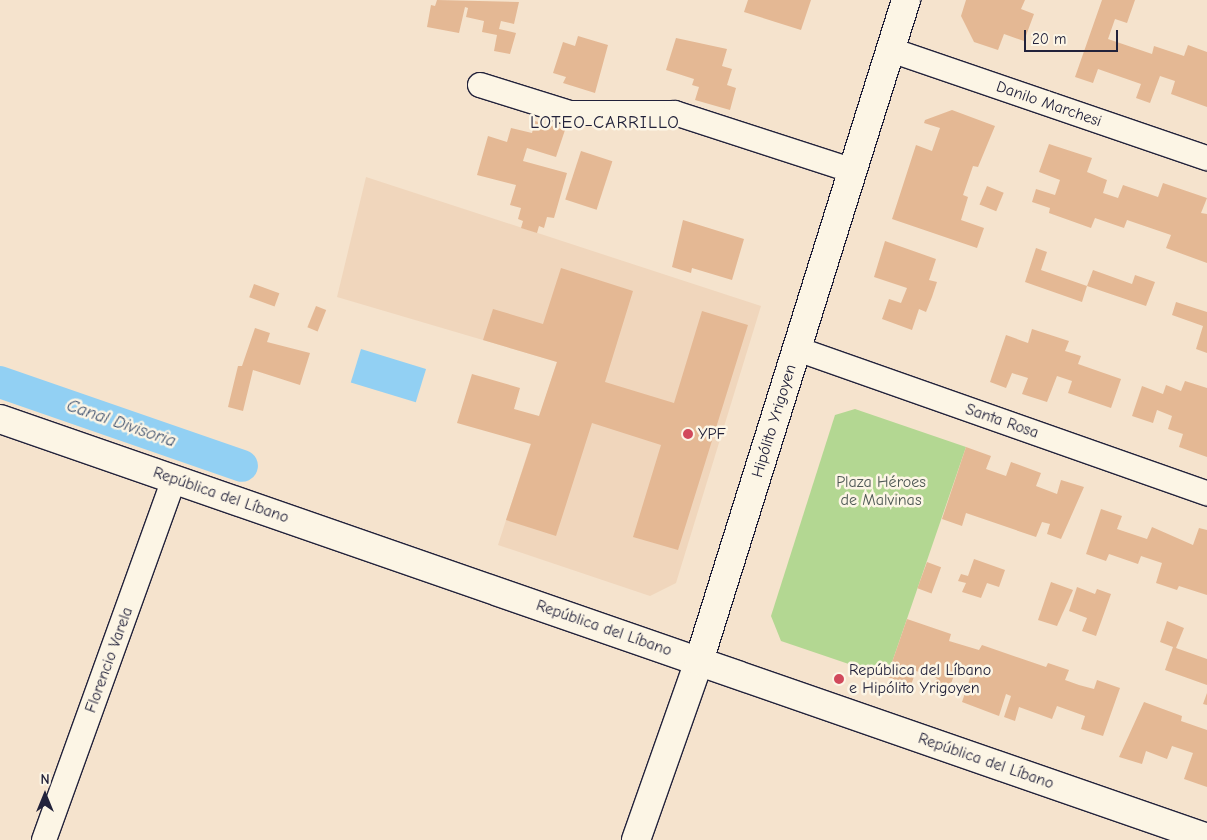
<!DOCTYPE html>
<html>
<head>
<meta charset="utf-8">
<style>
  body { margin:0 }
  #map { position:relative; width:1207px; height:840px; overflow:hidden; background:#f5e3cd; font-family:"Comic Neue",sans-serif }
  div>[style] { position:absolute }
  .built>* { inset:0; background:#f0d6bc }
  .green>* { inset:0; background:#b3d792 }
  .water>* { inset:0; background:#92d0f3; transform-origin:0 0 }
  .canal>* { height:32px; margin:-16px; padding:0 16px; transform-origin:16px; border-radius:16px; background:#92d0f3 }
  .building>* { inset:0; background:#e4b894; transform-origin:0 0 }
  .roads { filter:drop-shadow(1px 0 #22223b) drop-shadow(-1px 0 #22223b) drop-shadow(0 1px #22223b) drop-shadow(0 -1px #22223b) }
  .minor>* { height:24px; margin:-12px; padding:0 12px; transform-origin:12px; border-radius:12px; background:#fcf5e5 }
  .secondary>* { height:28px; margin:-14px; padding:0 14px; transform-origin:14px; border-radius:14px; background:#fcf5e5 }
  .dots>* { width:14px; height:14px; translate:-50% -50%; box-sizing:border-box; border:2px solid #fcf5e5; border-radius:50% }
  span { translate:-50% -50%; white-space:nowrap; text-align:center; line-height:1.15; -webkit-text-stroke:5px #fcf5e5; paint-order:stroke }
  .street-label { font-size:16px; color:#22223b }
  .poi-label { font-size:16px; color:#22223b }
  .left { translate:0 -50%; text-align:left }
  .park-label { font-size:16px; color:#4e5855 }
  .neighbourhood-label { font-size:18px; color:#22223b; letter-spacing:1px }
  .water-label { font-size:18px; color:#445672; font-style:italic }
  .north { position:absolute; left:20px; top:770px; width:50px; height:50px; -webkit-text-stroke:4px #fcf5e5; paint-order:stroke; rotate:0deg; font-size:14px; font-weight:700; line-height:20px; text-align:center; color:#22223b }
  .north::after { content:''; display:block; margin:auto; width:18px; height:22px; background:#22223b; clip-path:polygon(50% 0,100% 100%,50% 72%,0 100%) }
  .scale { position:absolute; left:1024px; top:30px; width:94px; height:22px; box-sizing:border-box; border:2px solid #22223b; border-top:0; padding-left:6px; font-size:15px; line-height:18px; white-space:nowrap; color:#22223b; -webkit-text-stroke:4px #fcf5e5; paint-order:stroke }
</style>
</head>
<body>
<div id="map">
  <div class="built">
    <i style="clip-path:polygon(366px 177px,761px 306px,676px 583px,650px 596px,498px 545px,557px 362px,337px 297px)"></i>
  </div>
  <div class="green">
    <i style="clip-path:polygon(855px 409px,966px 447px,887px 677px,781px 641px,771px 616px,835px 415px)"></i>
  </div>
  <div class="water">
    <i style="left:361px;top:349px;width:68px;height:35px;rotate:17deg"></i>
  </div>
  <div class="canal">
    <i style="left:0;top:382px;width:256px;rotate:19.1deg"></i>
  </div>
  <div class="building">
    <i style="clip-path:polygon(437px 0,519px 2px,514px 24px,501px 21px,499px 29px,516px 33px,510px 54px,494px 51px,497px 35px,482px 32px,484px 21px,466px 17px,468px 8px,465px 7px,459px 33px,427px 27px,431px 5px,435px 6px)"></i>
    <i style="clip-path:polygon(748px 0,811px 0,801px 30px,744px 12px)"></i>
    <i style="clip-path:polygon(966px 0,1025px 0,1021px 9px,1034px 14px,1024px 41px,1004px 34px,998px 50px,974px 42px,961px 16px)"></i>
    <i style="clip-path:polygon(1102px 0,1135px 0,1127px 23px,1115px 19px,1108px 39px,1152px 54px,1154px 46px,1184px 56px,1188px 45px,1207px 52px,1207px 107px,1171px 94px,1175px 81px,1160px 76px,1150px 103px,1136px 98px,1141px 84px,1098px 69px,1093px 83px,1075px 77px)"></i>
    <i style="clip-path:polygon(578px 36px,608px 45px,595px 93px,563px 83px,566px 77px,553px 73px,563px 42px,575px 46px)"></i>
    <i style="clip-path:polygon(676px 38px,727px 49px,722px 66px,732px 69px,727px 85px,736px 88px,730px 110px,695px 100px,699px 87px,692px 85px,694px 79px,666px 70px)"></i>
    <i style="clip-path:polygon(952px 110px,995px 126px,978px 167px,973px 166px,963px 195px,968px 197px,961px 220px,984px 228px,977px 248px,892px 219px,916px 145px,932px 151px,940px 128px,924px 123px,925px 120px)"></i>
    <i style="clip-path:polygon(535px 121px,565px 130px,556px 157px,527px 148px,523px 161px,567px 173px,554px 218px,547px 217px,544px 228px,539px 226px,537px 233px,521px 228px,523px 221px,518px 219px,521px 208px,510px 205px,516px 185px,477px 175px,488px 136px,507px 142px,511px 128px,532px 133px)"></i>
    <i style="clip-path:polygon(1049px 144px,1092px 158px,1087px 172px,1107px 180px,1103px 193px,1118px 198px,1123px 185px,1158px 197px,1163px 183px,1207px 198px,1201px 213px,1207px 214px,1207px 263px,1166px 248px,1171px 235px,1127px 220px,1124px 228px,1095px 218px,1091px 228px,1049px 213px,1050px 208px,1032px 202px,1036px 189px,1055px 195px,1060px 180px,1039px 172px)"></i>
    <i style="left:581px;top:151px;width:33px;height:51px;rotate:18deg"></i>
    <i style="left:987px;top:186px;width:18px;height:20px;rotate:22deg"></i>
    <i style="clip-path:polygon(683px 220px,744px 239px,732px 280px,692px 268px,691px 273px,672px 267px)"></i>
    <i style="clip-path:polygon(885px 241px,936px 259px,929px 280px,937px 282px,932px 297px,926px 312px,919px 309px,912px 330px,882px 319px,889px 299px,901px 303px,907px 288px,874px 277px)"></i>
    <i style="clip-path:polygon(1036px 248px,1047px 252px,1041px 270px,1087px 286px,1093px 270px,1132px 284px,1135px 275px,1155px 282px,1146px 306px,1087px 286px,1082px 302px,1025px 282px)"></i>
    <i style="clip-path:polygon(561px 268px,633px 291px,605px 382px,674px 403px,702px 311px,748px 325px,678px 550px,633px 537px,661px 445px,592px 423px,556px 536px,506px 520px,531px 444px,457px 423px,472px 374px,520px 388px,514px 409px,539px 416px,557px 362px,483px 340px,493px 309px,543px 324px)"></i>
    <i style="left:254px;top:284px;width:27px;height:14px;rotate:20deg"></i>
    <i style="clip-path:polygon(1176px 302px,1207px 312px,1207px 353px,1196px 349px,1203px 326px,1172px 315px)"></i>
    <i style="left:316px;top:306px;width:11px;height:23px;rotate:22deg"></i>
    <i style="clip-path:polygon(255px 328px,270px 333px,267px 342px,310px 353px,300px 385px,253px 370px,243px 411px,228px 407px,238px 366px,242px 366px)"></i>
    <i style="clip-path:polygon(1032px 329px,1069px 341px,1065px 351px,1081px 356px,1078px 364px,1121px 379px,1111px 408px,1068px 393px,1072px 381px,1057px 376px,1047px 402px,1022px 394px,1028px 378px,1012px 373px,1006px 388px,990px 382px,1006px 335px,1028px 343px)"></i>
    <i style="clip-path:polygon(1185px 381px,1207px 388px,1207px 457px,1179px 447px,1183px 434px,1168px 429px,1172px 416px,1157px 410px,1153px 423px,1132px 416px,1142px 386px,1163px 394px,1166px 385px,1181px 391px)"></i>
    <i style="clip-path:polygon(966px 447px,991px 456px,986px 469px,1006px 476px,1011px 462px,1041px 473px,1036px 486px,1057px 494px,1061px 480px,1084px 487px,1061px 539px,1047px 534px,1050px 524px,1042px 522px,1036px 537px,966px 513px,962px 526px,942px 519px)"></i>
    <i style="clip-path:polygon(1101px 509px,1122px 516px,1117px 529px,1147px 539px,1152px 527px,1193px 545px,1199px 528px,1207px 530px,1207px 595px,1179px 586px,1177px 590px,1156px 583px,1162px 563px,1141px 556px,1138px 564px,1109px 554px,1106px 561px,1086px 554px)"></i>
    <i style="clip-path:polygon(974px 559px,1005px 570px,999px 587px,987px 583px,981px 598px,962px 592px,966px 583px,958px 581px,961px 574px,968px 576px)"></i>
    <i style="left:927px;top:562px;width:15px;height:28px;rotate:20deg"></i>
    <i style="clip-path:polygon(1051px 582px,1073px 590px,1057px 626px,1038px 620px)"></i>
    <i style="clip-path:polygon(1077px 587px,1095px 594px,1097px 589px,1111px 594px,1096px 636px,1082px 631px,1087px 618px,1069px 611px)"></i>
    <i style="clip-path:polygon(907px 619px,951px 634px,949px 641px,979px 650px,982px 645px,1046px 667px,1048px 663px,1069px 670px,1065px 680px,1079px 685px,1094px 689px,1097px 680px,1120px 688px,1103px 736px,1081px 729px,1085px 716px,1057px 706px,1052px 719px,1019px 707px,1015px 721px,1004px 717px,1011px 696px,1006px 694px,999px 716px,962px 702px,971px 675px,956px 670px,946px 697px,931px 692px,937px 678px,916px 671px,911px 685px,887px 677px)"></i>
    <i style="clip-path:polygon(1167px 621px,1184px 628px,1176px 648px,1207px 659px,1207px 685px,1165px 670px,1173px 647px,1160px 642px)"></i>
    <i style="clip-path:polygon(1207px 693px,1207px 705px,1203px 704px)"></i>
    <i style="clip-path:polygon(1144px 702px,1182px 716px,1181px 721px,1207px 730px,1207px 787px,1184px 779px,1193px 753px,1172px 746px,1167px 759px,1146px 751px,1142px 764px,1119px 757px)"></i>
  </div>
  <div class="roads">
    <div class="minor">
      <i style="left:891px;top:50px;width:334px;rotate:18.9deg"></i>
      <i style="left:480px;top:85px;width:94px;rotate:17.3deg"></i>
      <i style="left:570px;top:113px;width:105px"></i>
      <i style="left:675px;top:113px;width:187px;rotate:18deg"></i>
      <i style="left:797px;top:349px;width:435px;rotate:19.4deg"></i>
      <i style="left:44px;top:840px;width:384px;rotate:-70.2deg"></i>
    </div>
    <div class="secondary">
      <i style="left:0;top:419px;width:1278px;rotate:19.14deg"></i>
      <i style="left:636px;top:840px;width:190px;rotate:-70.6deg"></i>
      <i style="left:699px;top:661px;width:693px;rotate:-72.61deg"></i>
    </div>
  </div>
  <div class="dots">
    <i style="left:688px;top:434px;background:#d1495b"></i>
    <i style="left:839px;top:679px;background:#d1495b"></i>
  </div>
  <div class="street-label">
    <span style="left:1049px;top:104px;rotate:19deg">Danilo Marchesi</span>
    <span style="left:774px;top:421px;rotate:-73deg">Hipólito Yrigoyen</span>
    <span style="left:1002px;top:421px;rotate:19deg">Santa Rosa</span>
    <span style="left:221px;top:495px;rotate:19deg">República del Líbano</span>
    <span style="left:604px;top:628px;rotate:19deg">República del Líbano</span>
    <span style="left:109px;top:660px;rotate:-70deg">Florencio Varela</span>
    <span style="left:986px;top:761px;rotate:19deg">República del Líbano</span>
  </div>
  <div class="poi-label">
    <span class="left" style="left:698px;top:434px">YPF</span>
    <span class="left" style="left:849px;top:679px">República del Líbano<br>e Hipólito Yrigoyen</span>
  </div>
  <div class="park-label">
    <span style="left:881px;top:491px">Plaza Héroes<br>de Malvinas</span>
  </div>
  <div class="neighbourhood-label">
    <span style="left:605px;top:123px">LOTEO CARRILLO</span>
  </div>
  <div class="water-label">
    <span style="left:121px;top:424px;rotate:19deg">Canal Divisoria</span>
  </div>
  <div class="north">N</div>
  <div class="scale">20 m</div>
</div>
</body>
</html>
